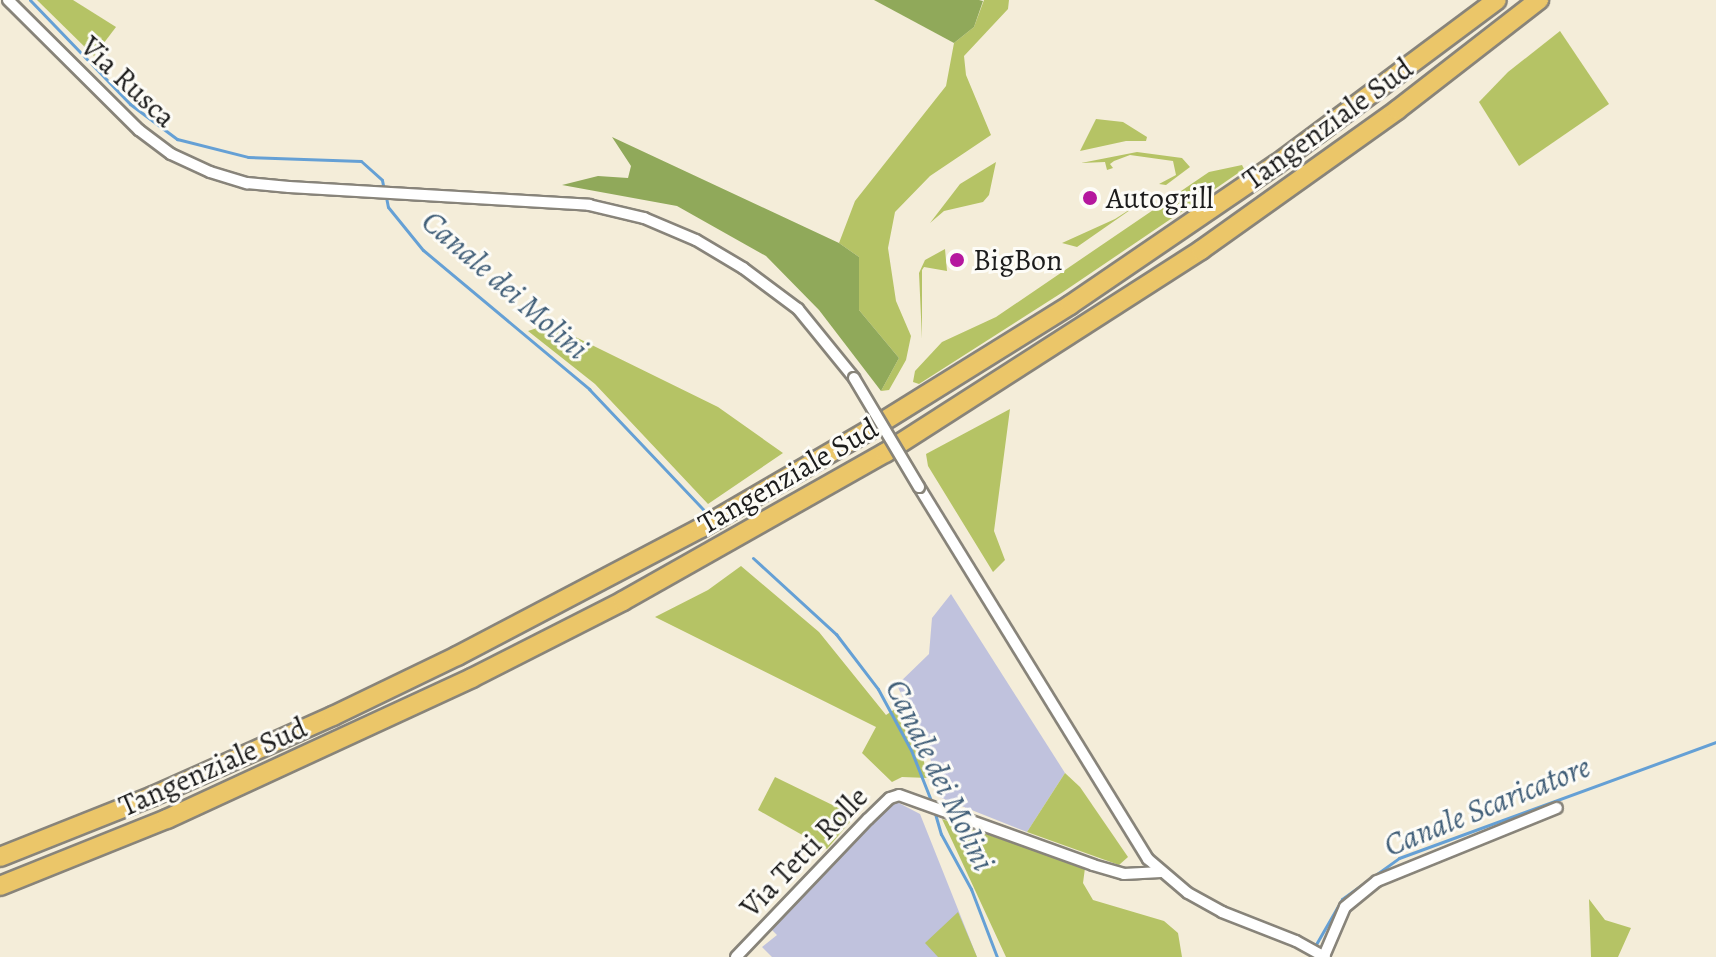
<!DOCTYPE html>
<html>
<head>
<meta charset="utf-8">
<style>
  body { margin:0 }
  #map { position:relative; width:1716px; height:957px; overflow:hidden; background:#f4edd9; font-family:Alegreya,serif }
  div>[style] { position:absolute }
  .industrial>* { inset:0; background:#c0c2dd }
  .green>* { inset:0; background:#b5c365 }
  .forest>* { inset:0; background:#90a95a }
  .stream>* { height:3px; margin:-1.5px; padding:0 1.5px; transform-origin:1.5px; border-radius:1.5px; background:#65a0d5 }
  .roads { filter:drop-shadow(2px 0 #88847a) drop-shadow(-2px 0 #88847a) drop-shadow(0 2px #88847a) drop-shadow(0 -2px #88847a) }
  .street>* { height:10px; margin:-5px; padding:0 5px; transform-origin:5px; border-radius:5px; background:#fff }
  .highway>* { height:18px; margin:-9px; padding:0 9px; transform-origin:9px; border-radius:9px; background:#ebc669 }
  .bridges { filter:drop-shadow(2px 0 #88847a) drop-shadow(-2px 0 #88847a) drop-shadow(0 2px #88847a) drop-shadow(0 -2px #88847a) }
  .street-bridge>* { height:10px; margin:-5px; padding:0 5px; transform-origin:5px; border-radius:5px; background:#fff }
  .dots>* { width:22px; height:22px; translate:-50% -50%; box-sizing:border-box; border:4px solid #fdfcf7; border-radius:50% }
  span { translate:-50% -50%; white-space:nowrap; text-align:center; line-height:1.15; -webkit-text-stroke:6px #fdfcf7; paint-order:stroke }
  .street-label { font-size:30px; color:#1c1c1c }
  .poi-label { font-size:30px; color:#1c1c1c }
  .left { translate:0 -50%; text-align:left }
  .water-label { font-size:32px; color:#405e78; font-style:italic }
</style>
</head>
<body>
<div id="map">
  <div class="industrial">
    <i style="clip-path:polygon(951px 594px,1065px 773px,1027px 832px,939px 797px,930px 757px,897px 685px,929px 654px,932px 618px)"></i>
    <i style="clip-path:polygon(895px 801px,920px 814px,977px 957px,772px 957px,762px 947px,777px 935px,771px 929px)"></i>
  </div>
  <div class="green">
    <i style="clip-path:polygon(37px 0,73px 0,116px 27px,94px 56px)"></i>
    <i style="clip-path:polygon(984px 0,1009px 0,1008px 9px,964px 56px,966px 75px,991px 135px,930px 176px,895px 212px,888px 248px,896px 301px,911px 336px,906px 360px,889px 390px,881px 391px,899px 358px,859px 310px,859px 257px,839px 243px,855px 201px,946px 86px,954px 43px,974px 27px)"></i>
    <i style="clip-path:polygon(1560px 31px,1609px 104px,1519px 166px,1479px 102px,1508px 72px)"></i>
    <i style="clip-path:polygon(1096px 119px,1123px 122px,1147px 137px,1146px 141px,1126px 141px,1080px 151px)"></i>
    <i style="clip-path:polygon(1137px 152px,1182px 158px,1190px 167px,1166px 185px,1159px 184px,1176px 175px,1173px 161px,1130px 155px,1114px 161px,1110px 164px,1113px 168px,1107px 170px,1105px 162px,1081px 163px)"></i>
    <i style="clip-path:polygon(996px 162px,989px 195px,983px 202px,944px 211px,930px 223px,960px 184px)"></i>
    <i style="clip-path:polygon(1242px 165px,1244px 169px,1215px 189px,1063px 292px,919px 384px,913px 382px,915px 371px,942px 342px,996px 317px,1209px 172px)"></i>
    <i style="clip-path:polygon(1143px 201px,1077px 247px,1062px 243px,1115px 219px)"></i>
    <i style="clip-path:polygon(945px 249px,947px 271px,924px 267px,922px 270px,922px 339px,919px 273px,925px 260px)"></i>
    <i style="clip-path:polygon(549px 324px,718px 407px,783px 453px,708px 504px,595px 384px,528px 331px)"></i>
    <i style="clip-path:polygon(1010px 409px,994px 531px,1005px 560px,993px 572px,928px 466px,926px 454px)"></i>
    <i style="clip-path:polygon(741px 566px,819px 632px,886px 715px,898px 707px,922px 754px,928px 778px,902px 777px,892px 782px,862px 753px,876px 727px,655px 617px,708px 590px)"></i>
    <i style="clip-path:polygon(1065px 773px,1080px 787px,1128px 857px,1119px 865px,1027px 832px)"></i>
    <i style="clip-path:polygon(775px 777px,855px 816px,827px 849px,758px 810px)"></i>
    <i style="clip-path:polygon(942px 819px,1085px 868px,1083px 883px,1093px 900px,1164px 921px,1178px 933px,1182px 957px,1006px 957px)"></i>
    <i style="clip-path:polygon(1589px 899px,1605px 920px,1631px 928px,1618px 957px,1591px 957px)"></i>
    <i style="clip-path:polygon(958px 912px,977px 957px,938px 957px,925px 943px)"></i>
  </div>
  <div class="forest">
    <i style="clip-path:polygon(874px 0,979px 0,983px 1px,974px 27px,954px 43px)"></i>
    <i style="clip-path:polygon(612px 137px,839px 243px,859px 257px,859px 310px,899px 358px,881px 391px,819px 310px,766px 256px,677px 206px,562px 185px,598px 176px,628px 178px,631px 166px)"></i>
  </div>
  <div class="stream">
    <i style="left:30px;top:0;width:144px;rotate:46.1deg"></i>
    <i style="left:130px;top:104px;width:59px;rotate:36.7deg"></i>
    <i style="left:177px;top:139px;width:73px;rotate:14.2deg"></i>
    <i style="left:248px;top:157px;width:113px;rotate:2deg"></i>
    <i style="left:361px;top:161px;width:28px;rotate:42deg"></i>
    <i style="left:382px;top:180px;width:10px;rotate:79deg"></i>
    <i style="left:386px;top:197px;width:10px;rotate:79deg"></i>
    <i style="left:388px;top:207px;width:55px;rotate:50.9deg"></i>
    <i style="left:423px;top:250px;width:217px;rotate:39.9deg"></i>
    <i style="left:589px;top:389px;width:166px;rotate:46.5deg"></i>
    <i style="left:753px;top:558px;width:113px;rotate:42.5deg"></i>
    <i style="left:836px;top:634px;width:69px;rotate:52.6deg"></i>
    <i style="left:878px;top:689px;width:69px;rotate:61.6deg"></i>
    <i style="left:911px;top:750px;width:57px;rotate:68.4deg"></i>
    <i style="left:934px;top:810px;width:25px;rotate:74deg"></i>
    <i style="left:941px;top:834px;width:63px;rotate:61.4deg"></i>
    <i style="left:971px;top:889px;width:73px;rotate:69.1deg"></i>
    <i style="left:1315px;top:946px;width:54px;rotate:-60.1deg"></i>
    <i style="left:1342px;top:899px;width:70px;rotate:-35.7deg"></i>
    <i style="left:1399px;top:858px;width:338px;rotate:-20.1deg"></i>
  </div>
  <div class="roads">
    <div class="street">
      <i style="left:8px;top:0;width:185px;rotate:44.8deg"></i>
      <i style="left:139px;top:130px;width:40px;rotate:37deg"></i>
      <i style="left:171px;top:154px;width:43px;rotate:24.8deg"></i>
      <i style="left:210px;top:172px;width:39px;rotate:17deg"></i>
      <i style="left:247px;top:183px;width:42px;rotate:5.4deg"></i>
      <i style="left:289px;top:187px;width:301px;rotate:3.4deg"></i>
      <i style="left:589px;top:205px;width:57px;rotate:13.3deg"></i>
      <i style="left:644px;top:218px;width:56px;rotate:22.9deg"></i>
      <i style="left:696px;top:240px;width:55px;rotate:30.8deg"></i>
      <i style="left:743px;top:268px;width:69px;rotate:36.7deg"></i>
      <i style="left:798px;top:309px;width:89px;rotate:50.9deg"></i>
      <i style="left:919px;top:487px;width:437px;rotate:58.4deg"></i>
      <i style="left:1148px;top:859px;width:52px;rotate:40.4deg"></i>
      <i style="left:1188px;top:893px;width:39px;rotate:29deg"></i>
      <i style="left:1222px;top:912px;width:79px;rotate:21.4deg"></i>
      <i style="left:1296px;top:941px;width:33px;rotate:29deg"></i>
      <i style="left:1324px;top:956px;width:53px;rotate:-66.8deg"></i>
      <i style="left:1345px;top:907px;width:41px;rotate:-39.1deg"></i>
      <i style="left:1377px;top:881px;width:194px;rotate:-22.1deg"></i>
      <i style="left:736px;top:957px;width:191px;rotate:-46.3deg"></i>
      <i style="left:868px;top:819px;width:30px;rotate:-44deg"></i>
      <i style="left:890px;top:798px;width:9px;rotate:-18deg"></i>
      <i style="left:899px;top:795px;width:206px;rotate:19.8deg"></i>
      <i style="left:1093px;top:865px;width:32px;rotate:16deg"></i>
      <i style="left:1124px;top:874px;width:37px;rotate:-3deg"></i>
    </div>
    <div class="highway">
      <i style="left:0;top:857px;width:165px;rotate:-21.7deg"></i>
      <i style="left:153px;top:796px;width:197px;rotate:-24deg"></i>
      <i style="left:333px;top:716px;width:138px;rotate:-25.8deg"></i>
      <i style="left:457px;top:656px;width:276px;rotate:-27.7deg"></i>
      <i style="left:701px;top:528px;width:197px;rotate:-30.2deg"></i>
      <i style="left:871px;top:429px;width:234px;rotate:-31.9deg"></i>
      <i style="left:1070px;top:305px;width:250px;rotate:-34.3deg"></i>
      <i style="left:1277px;top:164px;width:274px;rotate:-36.7deg"></i>
      <i style="left:0;top:886px;width:180px;rotate:-21.9deg"></i>
      <i style="left:167px;top:819px;width:336px;rotate:-24.8deg"></i>
      <i style="left:472px;top:678px;width:169px;rotate:-27deg"></i>
      <i style="left:623px;top:601px;width:301px;rotate:-29.5deg"></i>
      <i style="left:885px;top:453px;width:376px;rotate:-32.7deg"></i>
      <i style="left:1201px;top:250px;width:241px;rotate:-35.5deg"></i>
      <i style="left:1397px;top:110px;width:180px;rotate:-37.8deg"></i>
    </div>
  </div>
  <div class="bridges">
    <div class="street-bridge">
      <i style="left:854px;top:378px;width:127px;rotate:59.2deg"></i>
    </div>
  </div>
  <div class="dots">
    <i style="left:1090px;top:198px;background:#b5179e"></i>
    <i style="left:957px;top:260px;background:#b5179e"></i>
  </div>
  <div class="street-label">
    <span style="left:128px;top:82px;rotate:43deg">Via Rusca</span>
    <span style="left:1328px;top:124px;rotate:-36deg">Tangenziale Sud</span>
    <span style="left:788px;top:476px;rotate:-30deg">Tangenziale Sud</span>
    <span style="left:213px;top:767px;rotate:-24deg">Tangenziale Sud</span>
    <span style="left:804px;top:852px;rotate:-46deg">Via Tetti Rolle</span>
  </div>
  <div class="poi-label">
    <span class="left" style="left:1106px;top:198px">Autogrill</span>
    <span class="left" style="left:973px;top:260px">BigBon</span>
  </div>
  <div class="water-label">
    <span style="left:505px;top:285px;rotate:41deg">Canale dei Molini</span>
    <span style="left:940px;top:775px;rotate:64deg">Canale dei Molini</span>
    <span style="left:1487px;top:806px;rotate:-22deg">Canale Scaricatore</span>
  </div>
</div>
</body>
</html>
